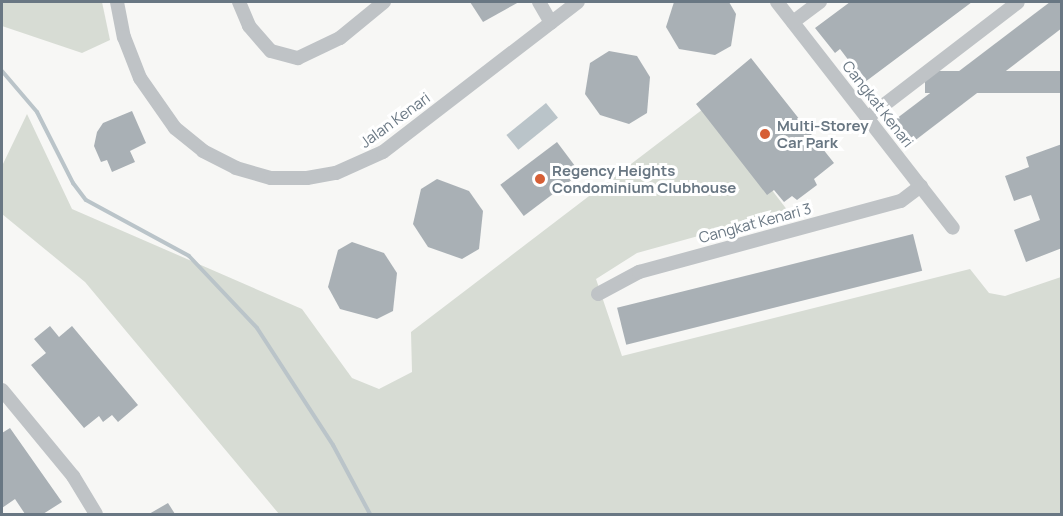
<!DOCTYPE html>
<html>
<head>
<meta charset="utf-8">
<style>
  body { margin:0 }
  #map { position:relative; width:1063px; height:516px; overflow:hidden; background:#f7f7f5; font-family:Manrope,sans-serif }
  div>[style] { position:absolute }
  .green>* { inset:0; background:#d7dcd4 }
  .water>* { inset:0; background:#bac4c9; transform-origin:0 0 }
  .stream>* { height:4px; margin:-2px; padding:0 2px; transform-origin:2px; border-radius:2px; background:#bac4c9 }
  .building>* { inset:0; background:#a9b0b5; transform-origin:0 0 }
  .minor>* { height:14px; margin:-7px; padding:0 7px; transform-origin:7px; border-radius:7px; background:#bfc3c6 }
  .dots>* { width:16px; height:16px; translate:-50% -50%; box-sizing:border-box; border:3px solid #fff; border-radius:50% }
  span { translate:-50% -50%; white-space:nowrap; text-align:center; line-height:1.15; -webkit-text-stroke:6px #fff; paint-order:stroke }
  .street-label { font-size:15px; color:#697783 }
  .poi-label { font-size:15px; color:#697783; font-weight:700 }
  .left { translate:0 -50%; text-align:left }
  .frame { position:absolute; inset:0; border:3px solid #697783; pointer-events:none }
</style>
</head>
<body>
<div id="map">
  <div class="green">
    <i style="clip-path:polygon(2px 2px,102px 2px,110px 40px,82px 53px,2px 26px)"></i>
    <i style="clip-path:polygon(707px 106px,788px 211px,637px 253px,596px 279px,622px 356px,970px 269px,989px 293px,1005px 296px,1061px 277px,1061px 514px,279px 514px,85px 282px,2px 214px,2px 166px,27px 114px,72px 209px,302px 309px,352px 378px,379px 389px,412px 372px,411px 332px)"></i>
  </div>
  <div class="water">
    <i style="left:546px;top:103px;width:19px;height:51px;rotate:51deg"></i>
  </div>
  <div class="stream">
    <i style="left:2px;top:71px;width:54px;rotate:49.5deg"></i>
    <i style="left:37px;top:112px;width:80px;rotate:63.1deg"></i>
    <i style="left:73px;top:183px;width:21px;rotate:53deg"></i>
    <i style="left:86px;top:200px;width:117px;rotate:28.5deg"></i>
    <i style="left:189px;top:256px;width:99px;rotate:46.6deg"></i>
    <i style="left:257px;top:328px;width:140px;rotate:57deg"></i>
    <i style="left:333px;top:445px;width:78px;rotate:61.8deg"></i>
  </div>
  <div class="building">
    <i style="clip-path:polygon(470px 2px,519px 2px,483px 22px)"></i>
    <i style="clip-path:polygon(674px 2px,729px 2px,736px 14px,731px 46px,715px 55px,679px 49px,666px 27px)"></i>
    <i style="clip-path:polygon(850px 2px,972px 2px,865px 82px,840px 49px,835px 53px,815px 28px)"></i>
    <i style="clip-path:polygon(1050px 2px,1062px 2px,1062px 28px,913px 142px,896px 119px)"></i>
    <i style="clip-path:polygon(609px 51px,637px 56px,650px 77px,647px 113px,629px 124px,600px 115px,585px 94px,590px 63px)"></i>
    <i style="clip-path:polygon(751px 58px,834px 163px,814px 179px,817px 185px,797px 200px,792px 196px,784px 202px,774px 190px,767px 195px,696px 104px)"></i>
    <i style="left:1062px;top:71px;width:22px;height:137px;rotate:90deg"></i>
    <i style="clip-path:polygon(132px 111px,146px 143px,130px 151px,135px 162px,112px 172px,107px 160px,101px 162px,94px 146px,97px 132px,103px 123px)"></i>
    <i style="left:557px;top:142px;width:39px;height:71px;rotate:53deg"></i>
    <i style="clip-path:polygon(1062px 144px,1062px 248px,1026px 262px,1014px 230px,1040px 220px,1031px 195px,1014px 201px,1005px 176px,1029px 167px,1026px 157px)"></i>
    <i style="clip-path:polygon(437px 179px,469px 191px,483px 211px,479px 249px,462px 259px,428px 247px,413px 224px,421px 189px)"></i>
    <i style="left:913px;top:234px;width:38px;height:305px;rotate:76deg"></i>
    <i style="clip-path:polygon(352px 242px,384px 253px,397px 273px,393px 311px,377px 319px,340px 309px,328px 287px,338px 250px)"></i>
    <i style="clip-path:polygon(50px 326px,59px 337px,72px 326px,138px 405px,118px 422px,112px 415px,103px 422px,99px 416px,84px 428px,31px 365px,46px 353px,34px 339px)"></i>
    <i style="clip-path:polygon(10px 428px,62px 502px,43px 514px,25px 514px,15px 499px,2px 508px,2px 433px)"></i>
    <i style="clip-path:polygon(168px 503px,175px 514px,149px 514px)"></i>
  </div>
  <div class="minor">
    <i style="left:117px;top:2px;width:36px;rotate:79deg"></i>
    <i style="left:124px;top:37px;width:44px;rotate:68.7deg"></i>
    <i style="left:140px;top:78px;width:61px;rotate:55deg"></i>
    <i style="left:175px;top:128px;width:36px;rotate:39deg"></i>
    <i style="left:203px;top:151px;width:37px;rotate:27deg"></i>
    <i style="left:236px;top:168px;width:36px;rotate:16deg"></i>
    <i style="left:271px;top:178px;width:36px"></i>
    <i style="left:307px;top:178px;width:29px;rotate:-10deg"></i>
    <i style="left:336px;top:173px;width:51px;rotate:-24.1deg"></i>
    <i style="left:383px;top:152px;width:246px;rotate:-37.6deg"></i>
    <i style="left:239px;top:2px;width:26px;rotate:67deg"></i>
    <i style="left:249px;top:26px;width:33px;rotate:49deg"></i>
    <i style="left:271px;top:51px;width:28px;rotate:15deg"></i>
    <i style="left:298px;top:58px;width:47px;rotate:-25.5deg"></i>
    <i style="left:340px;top:38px;width:57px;rotate:-39.3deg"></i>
    <i style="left:539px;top:2px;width:24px;rotate:60deg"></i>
    <i style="left:777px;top:2px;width:286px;rotate:52.1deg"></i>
    <i style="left:793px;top:22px;width:34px;rotate:-37deg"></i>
    <i style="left:867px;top:118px;width:190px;rotate:-37.5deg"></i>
    <i style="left:598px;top:294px;width:47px;rotate:-28.2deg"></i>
    <i style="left:639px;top:272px;width:271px;rotate:-15.2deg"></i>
    <i style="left:901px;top:201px;width:25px;rotate:-37deg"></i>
    <i style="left:2px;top:390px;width:112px;rotate:50.5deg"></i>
    <i style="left:73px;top:476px;width:44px;rotate:58.8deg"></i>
  </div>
  <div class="dots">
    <i style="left:765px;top:134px;background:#d65f36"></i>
    <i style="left:540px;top:179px;background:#d65f36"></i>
  </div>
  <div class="street-label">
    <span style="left:878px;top:104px;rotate:52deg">Cangkat Kenari</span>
    <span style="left:395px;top:120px;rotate:-36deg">Jalan Kenari</span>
    <span style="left:755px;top:223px;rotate:-15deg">Cangkat Kenari 3</span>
  </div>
  <div class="poi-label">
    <span class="left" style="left:777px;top:134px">Multi-Storey<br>Car Park</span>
    <span class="left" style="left:552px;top:179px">Regency Heights<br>Condominium Clubhouse</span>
  </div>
  <div class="frame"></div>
</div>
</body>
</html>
